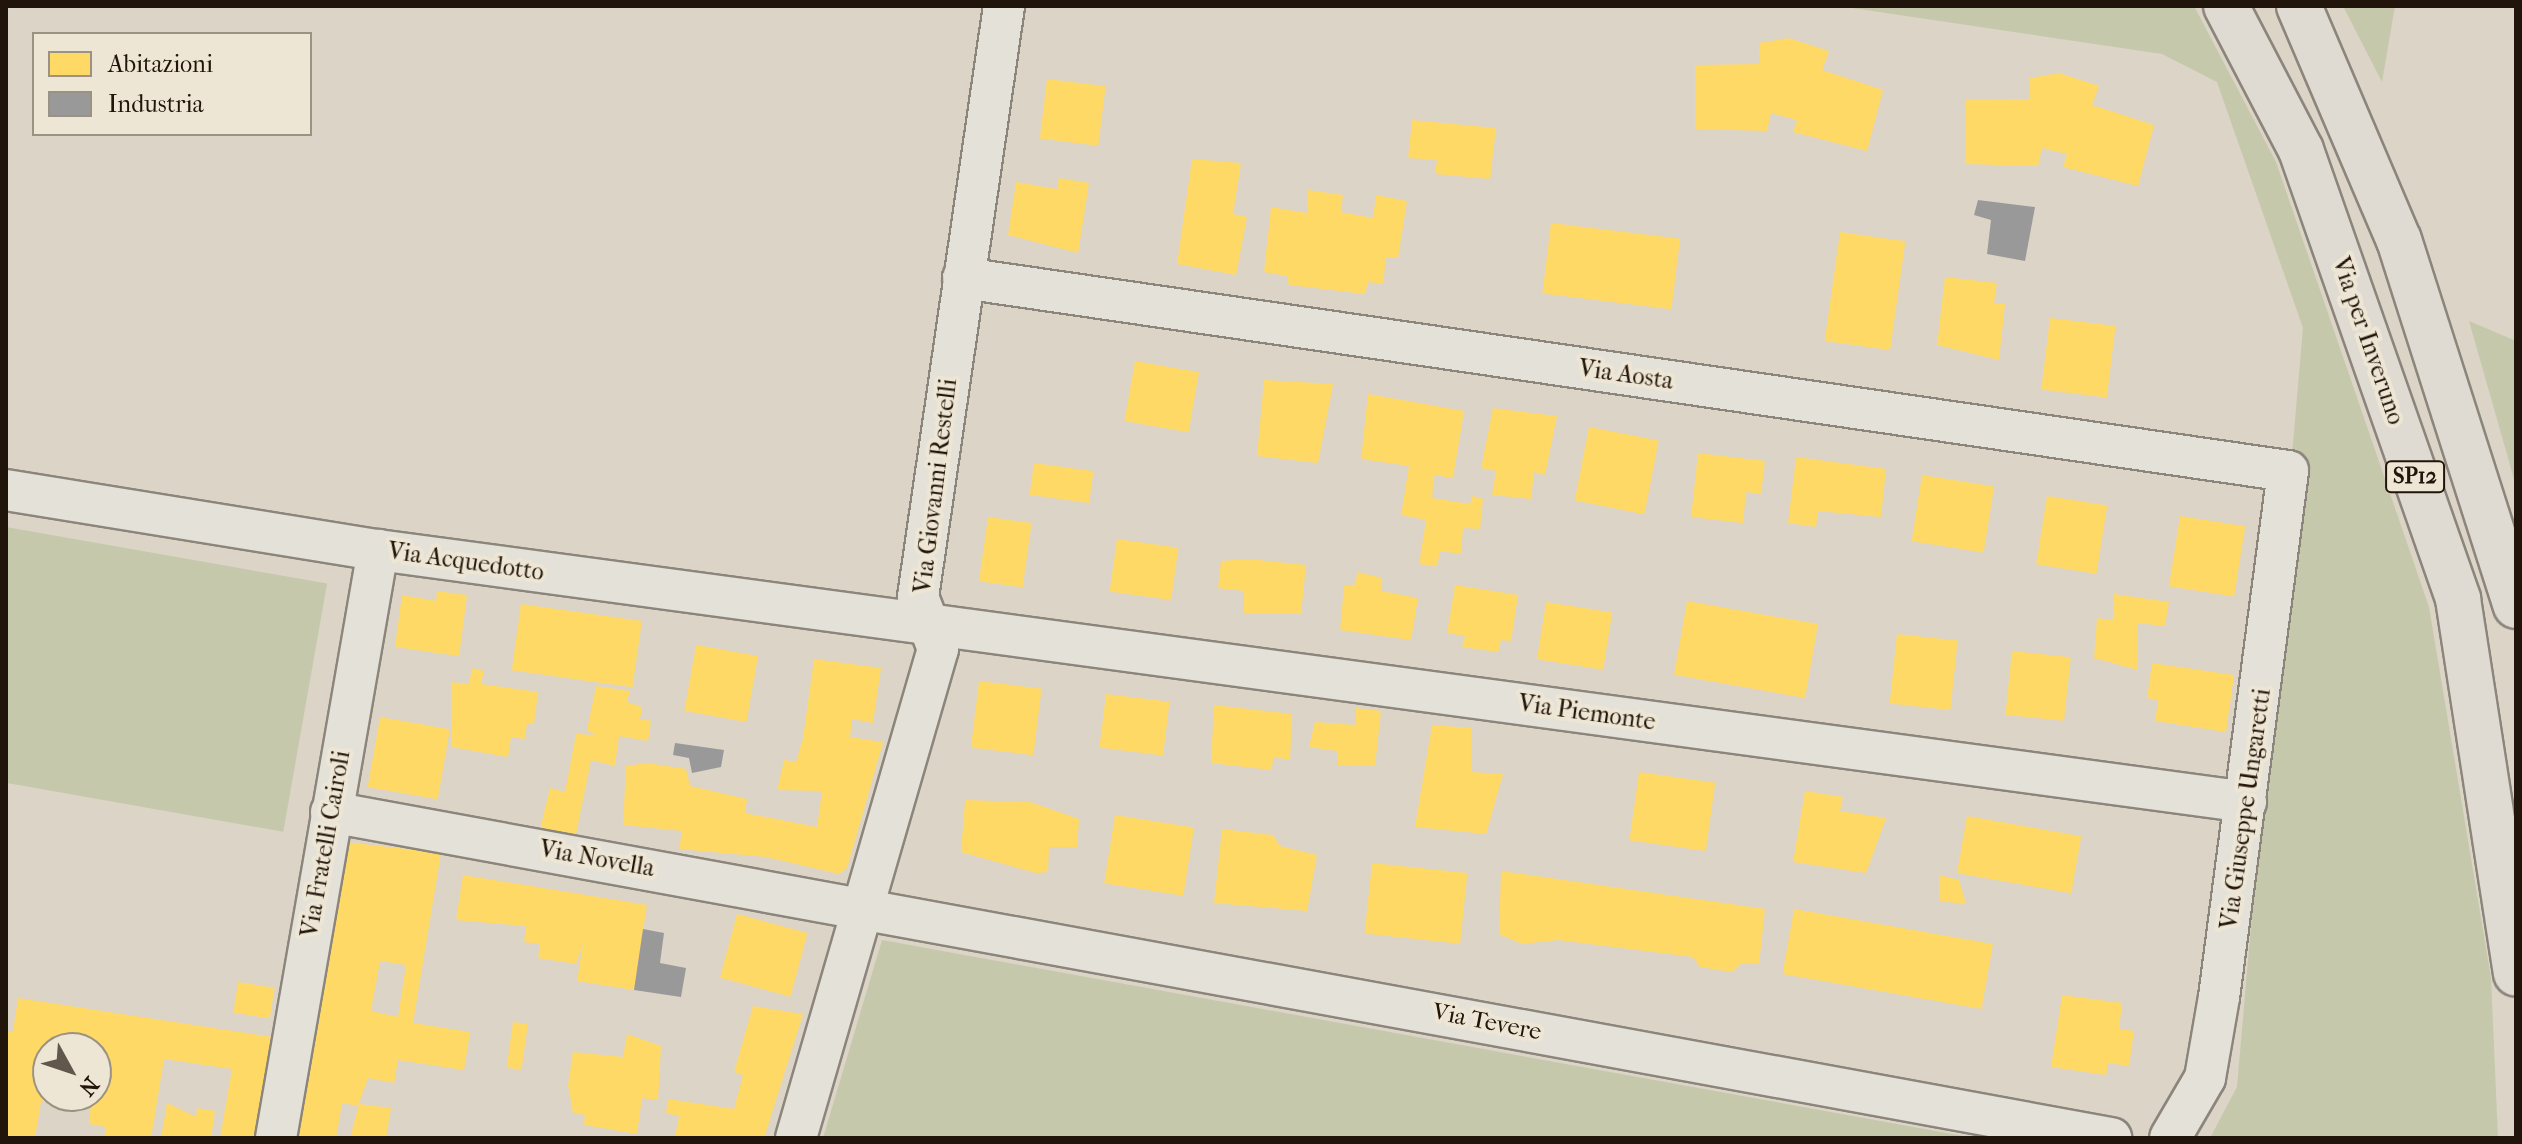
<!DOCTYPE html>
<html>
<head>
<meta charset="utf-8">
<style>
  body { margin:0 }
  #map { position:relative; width:2522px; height:1144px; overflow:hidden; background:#dcd4c6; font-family:"IM FELL French Canon",serif }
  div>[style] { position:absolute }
  .green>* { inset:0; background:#c5c8aa; transform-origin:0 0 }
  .homes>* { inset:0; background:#ffd966; transform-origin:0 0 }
  .industry>* { inset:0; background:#999 }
  .roads { filter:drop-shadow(2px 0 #8b857c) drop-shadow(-2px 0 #8b857c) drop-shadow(0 2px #8b857c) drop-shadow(0 -2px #8b857c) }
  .street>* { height:40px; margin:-20px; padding:0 20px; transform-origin:20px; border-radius:20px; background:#e4e1d9 }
  .primary>* { height:44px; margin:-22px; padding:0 22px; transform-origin:22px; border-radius:22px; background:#dfdbd3 }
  span { translate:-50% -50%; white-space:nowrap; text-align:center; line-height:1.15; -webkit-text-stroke:8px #eee6d4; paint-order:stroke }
  .shield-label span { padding:2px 6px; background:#eee6d4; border:2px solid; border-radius:6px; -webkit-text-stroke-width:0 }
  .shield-label { font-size:22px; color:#21140a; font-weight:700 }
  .street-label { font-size:24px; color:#21140a }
  .frame { position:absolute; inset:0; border:8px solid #21140a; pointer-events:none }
  .legend { position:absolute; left:32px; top:32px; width:280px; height:104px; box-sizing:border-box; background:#eee6d4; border:2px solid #9c9283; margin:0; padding:10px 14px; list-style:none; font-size:24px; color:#21140a }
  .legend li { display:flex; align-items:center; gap:16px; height:40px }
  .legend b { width:40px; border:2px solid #9c9283 }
  .north { position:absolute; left:32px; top:1032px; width:80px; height:80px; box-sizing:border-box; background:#eee6d4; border:2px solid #9c9283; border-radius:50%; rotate:130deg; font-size:22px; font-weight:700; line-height:32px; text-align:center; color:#21140a }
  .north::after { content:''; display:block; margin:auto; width:28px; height:36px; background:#62574c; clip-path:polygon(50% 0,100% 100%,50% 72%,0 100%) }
</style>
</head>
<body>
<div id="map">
  <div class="green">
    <i style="clip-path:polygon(1839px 6px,2194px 6px,2276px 162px,2429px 607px,2491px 978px,2498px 1138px,2210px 1138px,2237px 1087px,2303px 328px,2217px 82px,2162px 54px)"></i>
    <i style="clip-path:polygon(2343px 6px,2395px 6px,2382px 82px)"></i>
    <i style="clip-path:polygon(2469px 321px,2516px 341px,2516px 486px)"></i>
    <i style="left:6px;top:527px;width:326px;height:252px;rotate:10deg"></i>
    <i style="clip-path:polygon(882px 940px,1974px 1138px,823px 1138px)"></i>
  </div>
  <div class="homes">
    <i style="clip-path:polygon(1788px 38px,1829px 51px,1822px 70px,1883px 90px,1867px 151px,1793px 132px,1797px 120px,1771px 113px,1767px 131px,1695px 129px,1695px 65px,1760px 64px,1759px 43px)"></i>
    <i style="clip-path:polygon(2059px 73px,2099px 86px,2092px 105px,2154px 125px,2138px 186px,2063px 167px,2067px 154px,2042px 148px,2038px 166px,1965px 164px,1966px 100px,2030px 99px,2029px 78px)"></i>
    <i style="left:1047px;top:79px;width:59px;height:60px;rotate:7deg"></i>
    <i style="clip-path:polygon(1412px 120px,1496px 128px,1490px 179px,1435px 174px,1437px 160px,1408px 158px)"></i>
    <i style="clip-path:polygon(1192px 159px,1241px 163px,1233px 214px,1247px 217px,1236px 275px,1177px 264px)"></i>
    <i style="clip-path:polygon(1059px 178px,1089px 183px,1078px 253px,1008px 235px,1016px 182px,1057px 189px)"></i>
    <i style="clip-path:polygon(1308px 190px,1343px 195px,1341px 212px,1373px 218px,1376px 195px,1407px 201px,1398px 258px,1386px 257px,1383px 284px,1368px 282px,1365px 294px,1289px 285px,1287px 276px,1264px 272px,1271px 207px,1307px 213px)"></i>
    <i style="left:1551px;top:223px;width:130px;height:71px;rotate:7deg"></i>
    <i style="left:1840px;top:232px;width:66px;height:110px;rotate:8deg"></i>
    <i style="clip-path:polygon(1945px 277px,1997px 283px,1994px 303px,2005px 304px,1999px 360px,1937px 345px)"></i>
    <i style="left:2050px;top:318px;width:66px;height:72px;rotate:7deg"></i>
    <i style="left:1135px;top:361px;width:65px;height:61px;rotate:10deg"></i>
    <i style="clip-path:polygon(1264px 380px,1333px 384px,1318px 463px,1257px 456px)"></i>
    <i style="clip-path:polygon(1368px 394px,1464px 411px,1453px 478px,1434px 475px,1432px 498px,1470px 504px,1472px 496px,1483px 499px,1480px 529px,1463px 528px,1461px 554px,1440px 551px,1437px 566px,1419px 564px,1426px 520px,1401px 515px,1409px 466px,1361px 459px)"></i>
    <i style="clip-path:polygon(1493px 408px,1557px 416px,1545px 475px,1534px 472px,1531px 499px,1492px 495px,1496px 471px,1481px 468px)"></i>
    <i style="left:1589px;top:427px;width:71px;height:75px;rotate:11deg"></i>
    <i style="clip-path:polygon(1698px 453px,1765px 461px,1761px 494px,1746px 492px,1743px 523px,1691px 517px)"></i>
    <i style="clip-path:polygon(1796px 457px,1886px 469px,1881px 517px,1818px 511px,1816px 527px,1788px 523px)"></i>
    <i style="left:1034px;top:463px;width:60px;height:32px;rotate:8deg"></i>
    <i style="left:1922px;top:475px;width:73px;height:67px;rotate:9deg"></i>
    <i style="left:2047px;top:496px;width:61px;height:69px;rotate:9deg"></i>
    <i style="left:2180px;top:516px;width:66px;height:71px;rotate:9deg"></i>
    <i style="left:988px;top:517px;width:44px;height:65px;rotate:8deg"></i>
    <i style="left:1117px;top:539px;width:62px;height:53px;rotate:8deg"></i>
    <i style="clip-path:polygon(1249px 559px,1306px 565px,1301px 614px,1244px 614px,1244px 591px,1218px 588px,1221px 561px)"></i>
    <i style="clip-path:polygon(1358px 572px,1382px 578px,1381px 591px,1418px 598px,1411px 640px,1340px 630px,1344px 586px,1354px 586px)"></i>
    <i style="clip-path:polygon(1455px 585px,1518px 595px,1511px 641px,1501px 640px,1498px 652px,1462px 647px,1465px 636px,1447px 633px)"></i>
    <i style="clip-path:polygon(437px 591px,467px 595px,459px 656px,395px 647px,402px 595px,436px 601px)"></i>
    <i style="clip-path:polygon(2114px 594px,2169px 602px,2165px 626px,2137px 623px,2138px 670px,2094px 658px,2097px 618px,2113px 620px)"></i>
    <i style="left:1687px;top:601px;width:133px;height:75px;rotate:10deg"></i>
    <i style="left:1546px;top:602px;width:67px;height:58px;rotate:9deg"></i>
    <i style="left:521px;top:604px;width:122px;height:67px;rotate:8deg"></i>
    <i style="left:1897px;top:634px;width:61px;height:70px;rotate:6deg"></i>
    <i style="left:696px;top:645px;width:63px;height:67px;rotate:10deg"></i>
    <i style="left:2012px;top:651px;width:59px;height:64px;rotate:6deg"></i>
    <i style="clip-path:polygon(814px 659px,881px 668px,873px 723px,852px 719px,850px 737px,883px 742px,847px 868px,839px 874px,766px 857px,679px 849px,682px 831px,623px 825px,626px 766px,647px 763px,686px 769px,690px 786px,747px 799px,745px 813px,817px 827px,822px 791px,777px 790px,784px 760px,796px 762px,803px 738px)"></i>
    <i style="clip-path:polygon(2152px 663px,2234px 675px,2226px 732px,2155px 721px,2158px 700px,2147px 698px)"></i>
    <i style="clip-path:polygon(472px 668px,484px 671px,481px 684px,538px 692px,534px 724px,527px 723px,525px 739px,511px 737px,508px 757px,451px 747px,451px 682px,469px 684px)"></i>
    <i style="left:979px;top:681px;width:63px;height:67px;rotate:7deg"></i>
    <i style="clip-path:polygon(596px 686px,630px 691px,627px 702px,642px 707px,640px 719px,651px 721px,648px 741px,619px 736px,615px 766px,591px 760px,576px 834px,540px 829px,550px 788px,565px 792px,576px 734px,595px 735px,587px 730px)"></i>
    <i style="left:1106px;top:694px;width:64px;height:54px;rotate:7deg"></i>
    <i style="clip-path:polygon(1214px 705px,1292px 714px,1290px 760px,1274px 757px,1271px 770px,1211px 763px)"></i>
    <i style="clip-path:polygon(1356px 708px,1381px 711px,1375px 766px,1338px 765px,1337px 751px,1309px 747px,1315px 722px,1356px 725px)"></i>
    <i style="left:380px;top:717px;width:71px;height:71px;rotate:10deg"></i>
    <i style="clip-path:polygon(1432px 725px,1471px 728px,1471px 772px,1503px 774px,1486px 834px,1415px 827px)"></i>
    <i style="left:1639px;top:772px;width:77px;height:69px;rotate:8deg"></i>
    <i style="clip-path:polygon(1805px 791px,1843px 797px,1840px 811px,1886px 818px,1866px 873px,1793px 862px)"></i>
    <i style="clip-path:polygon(965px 800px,1030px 802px,1079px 819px,1077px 847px,1049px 847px,1048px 872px,1036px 873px,961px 852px)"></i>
    <i style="left:1115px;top:815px;width:80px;height:69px;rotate:9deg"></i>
    <i style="left:1967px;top:816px;width:116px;height:58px;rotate:10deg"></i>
    <i style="clip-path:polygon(1222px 829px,1273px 835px,1280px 846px,1317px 855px,1307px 911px,1214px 903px)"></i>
    <i style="clip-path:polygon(evenodd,345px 842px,441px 853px,413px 1023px,470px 1032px,464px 1070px,398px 1060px,394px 1083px,368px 1078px,358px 1106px,342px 1103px,336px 1138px,295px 1138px,345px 842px,380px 961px,406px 965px,398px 1017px,371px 1011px,380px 961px)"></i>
    <i style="left:1372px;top:863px;width:96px;height:71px;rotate:6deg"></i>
    <i style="clip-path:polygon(1501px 871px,1765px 909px,1759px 964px,1742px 963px,1732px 972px,1700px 967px,1693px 957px,1558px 940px,1522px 944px,1499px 934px)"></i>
    <i style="clip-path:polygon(463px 875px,647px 905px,634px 990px,577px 981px,583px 943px,576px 964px,538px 958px,540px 944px,524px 942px,526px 926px,456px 920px)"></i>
    <i style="clip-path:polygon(1939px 875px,1959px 880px,1966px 904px,1939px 901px)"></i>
    <i style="left:1794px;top:909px;width:202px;height:66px;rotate:10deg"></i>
    <i style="left:737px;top:914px;width:73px;height:66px;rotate:15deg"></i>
    <i style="left:238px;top:982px;width:37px;height:31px;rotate:9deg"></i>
    <i style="clip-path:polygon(2062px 995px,2122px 1003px,2119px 1029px,2134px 1031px,2129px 1066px,2108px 1063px,2106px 1075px,2051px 1067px)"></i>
    <i style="clip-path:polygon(18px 998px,278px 1038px,262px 1138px,220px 1138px,232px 1069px,164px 1059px,151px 1138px,104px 1138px,106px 1127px,89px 1124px,96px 1048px,48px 1048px,53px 1102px,41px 1101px,35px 1138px,6px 1138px,6px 1032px,13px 1031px)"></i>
    <i style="clip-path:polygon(753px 1006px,803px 1014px,764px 1138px,675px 1137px,679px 1116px,666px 1113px,668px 1099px,734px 1109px,743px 1075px,734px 1072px)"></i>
    <i style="left:513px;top:1022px;width:15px;height:46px;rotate:8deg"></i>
    <i style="clip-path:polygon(627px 1034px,661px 1046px,658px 1100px,642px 1098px,637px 1134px,584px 1125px,585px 1115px,573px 1113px,568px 1085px,573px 1052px,623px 1057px)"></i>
    <i style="clip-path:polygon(167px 1103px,196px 1117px,197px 1108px,215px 1111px,211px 1138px,161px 1138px)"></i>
    <i style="clip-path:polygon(359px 1104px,391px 1108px,386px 1138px,350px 1138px)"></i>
  </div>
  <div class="industry">
    <i style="clip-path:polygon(1978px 200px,2035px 207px,2025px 261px,1987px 254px,1991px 220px,1974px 215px)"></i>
    <i style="clip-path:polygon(675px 743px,724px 750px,721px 767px,692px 773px,689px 758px,673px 755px)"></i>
    <i style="clip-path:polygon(643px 929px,664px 933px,660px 963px,686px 968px,681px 997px,634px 990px)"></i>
  </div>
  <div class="roads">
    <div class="street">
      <i style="left:963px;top:278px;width:1339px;rotate:8.29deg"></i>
      <i style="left:2288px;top:471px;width:531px;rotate:97.47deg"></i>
      <i style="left:2219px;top:997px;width:82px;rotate:99.8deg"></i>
      <i style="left:2205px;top:1078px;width:69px;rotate:120.3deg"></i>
      <i style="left:6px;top:490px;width:377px;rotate:9.2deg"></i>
      <i style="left:378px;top:550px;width:1885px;rotate:7.68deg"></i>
      <i style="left:331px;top:812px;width:1810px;rotate:10.38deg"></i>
      <i style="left:276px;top:1138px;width:597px;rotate:-80.16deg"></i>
      <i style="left:796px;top:1138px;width:509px;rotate:-73.81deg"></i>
      <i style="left:938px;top:649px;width:56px;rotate:-111deg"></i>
      <i style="left:918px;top:597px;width:597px;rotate:-81.72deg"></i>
    </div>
    <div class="primary">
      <i style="left:2226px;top:6px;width:162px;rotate:62.5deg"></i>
      <i style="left:2301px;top:150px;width:476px;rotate:70.7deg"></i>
      <i style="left:2458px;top:599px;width:379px;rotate:81.2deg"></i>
      <i style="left:2299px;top:6px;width:254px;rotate:66.9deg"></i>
      <i style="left:2399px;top:240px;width:384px;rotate:72.3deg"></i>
    </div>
  </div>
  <div class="shield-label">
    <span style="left:2415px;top:477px">SP12</span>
  </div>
  <div class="street-label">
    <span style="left:2368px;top:341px;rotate:71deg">Via per Inveruno</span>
    <span style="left:1626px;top:375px;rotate:8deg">Via Aosta</span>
    <span style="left:936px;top:486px;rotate:-83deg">Via Giovanni Restelli</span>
    <span style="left:466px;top:562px;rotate:8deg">Via Acquedotto</span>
    <span style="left:1587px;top:713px;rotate:8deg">Via Piemonte</span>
    <span style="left:2246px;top:809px;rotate:-82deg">Via Giuseppe Ungaretti</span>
    <span style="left:326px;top:844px;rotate:-80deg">Via Fratelli Cairoli</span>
    <span style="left:597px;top:859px;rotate:10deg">Via Novella</span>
    <span style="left:1487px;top:1022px;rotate:11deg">Via Tevere</span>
  </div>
  <div class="frame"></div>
  <ul class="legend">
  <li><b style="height:22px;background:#ffd966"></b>Abitazioni</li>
  <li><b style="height:22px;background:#999"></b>Industria</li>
  </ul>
  <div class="north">N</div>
</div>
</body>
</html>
